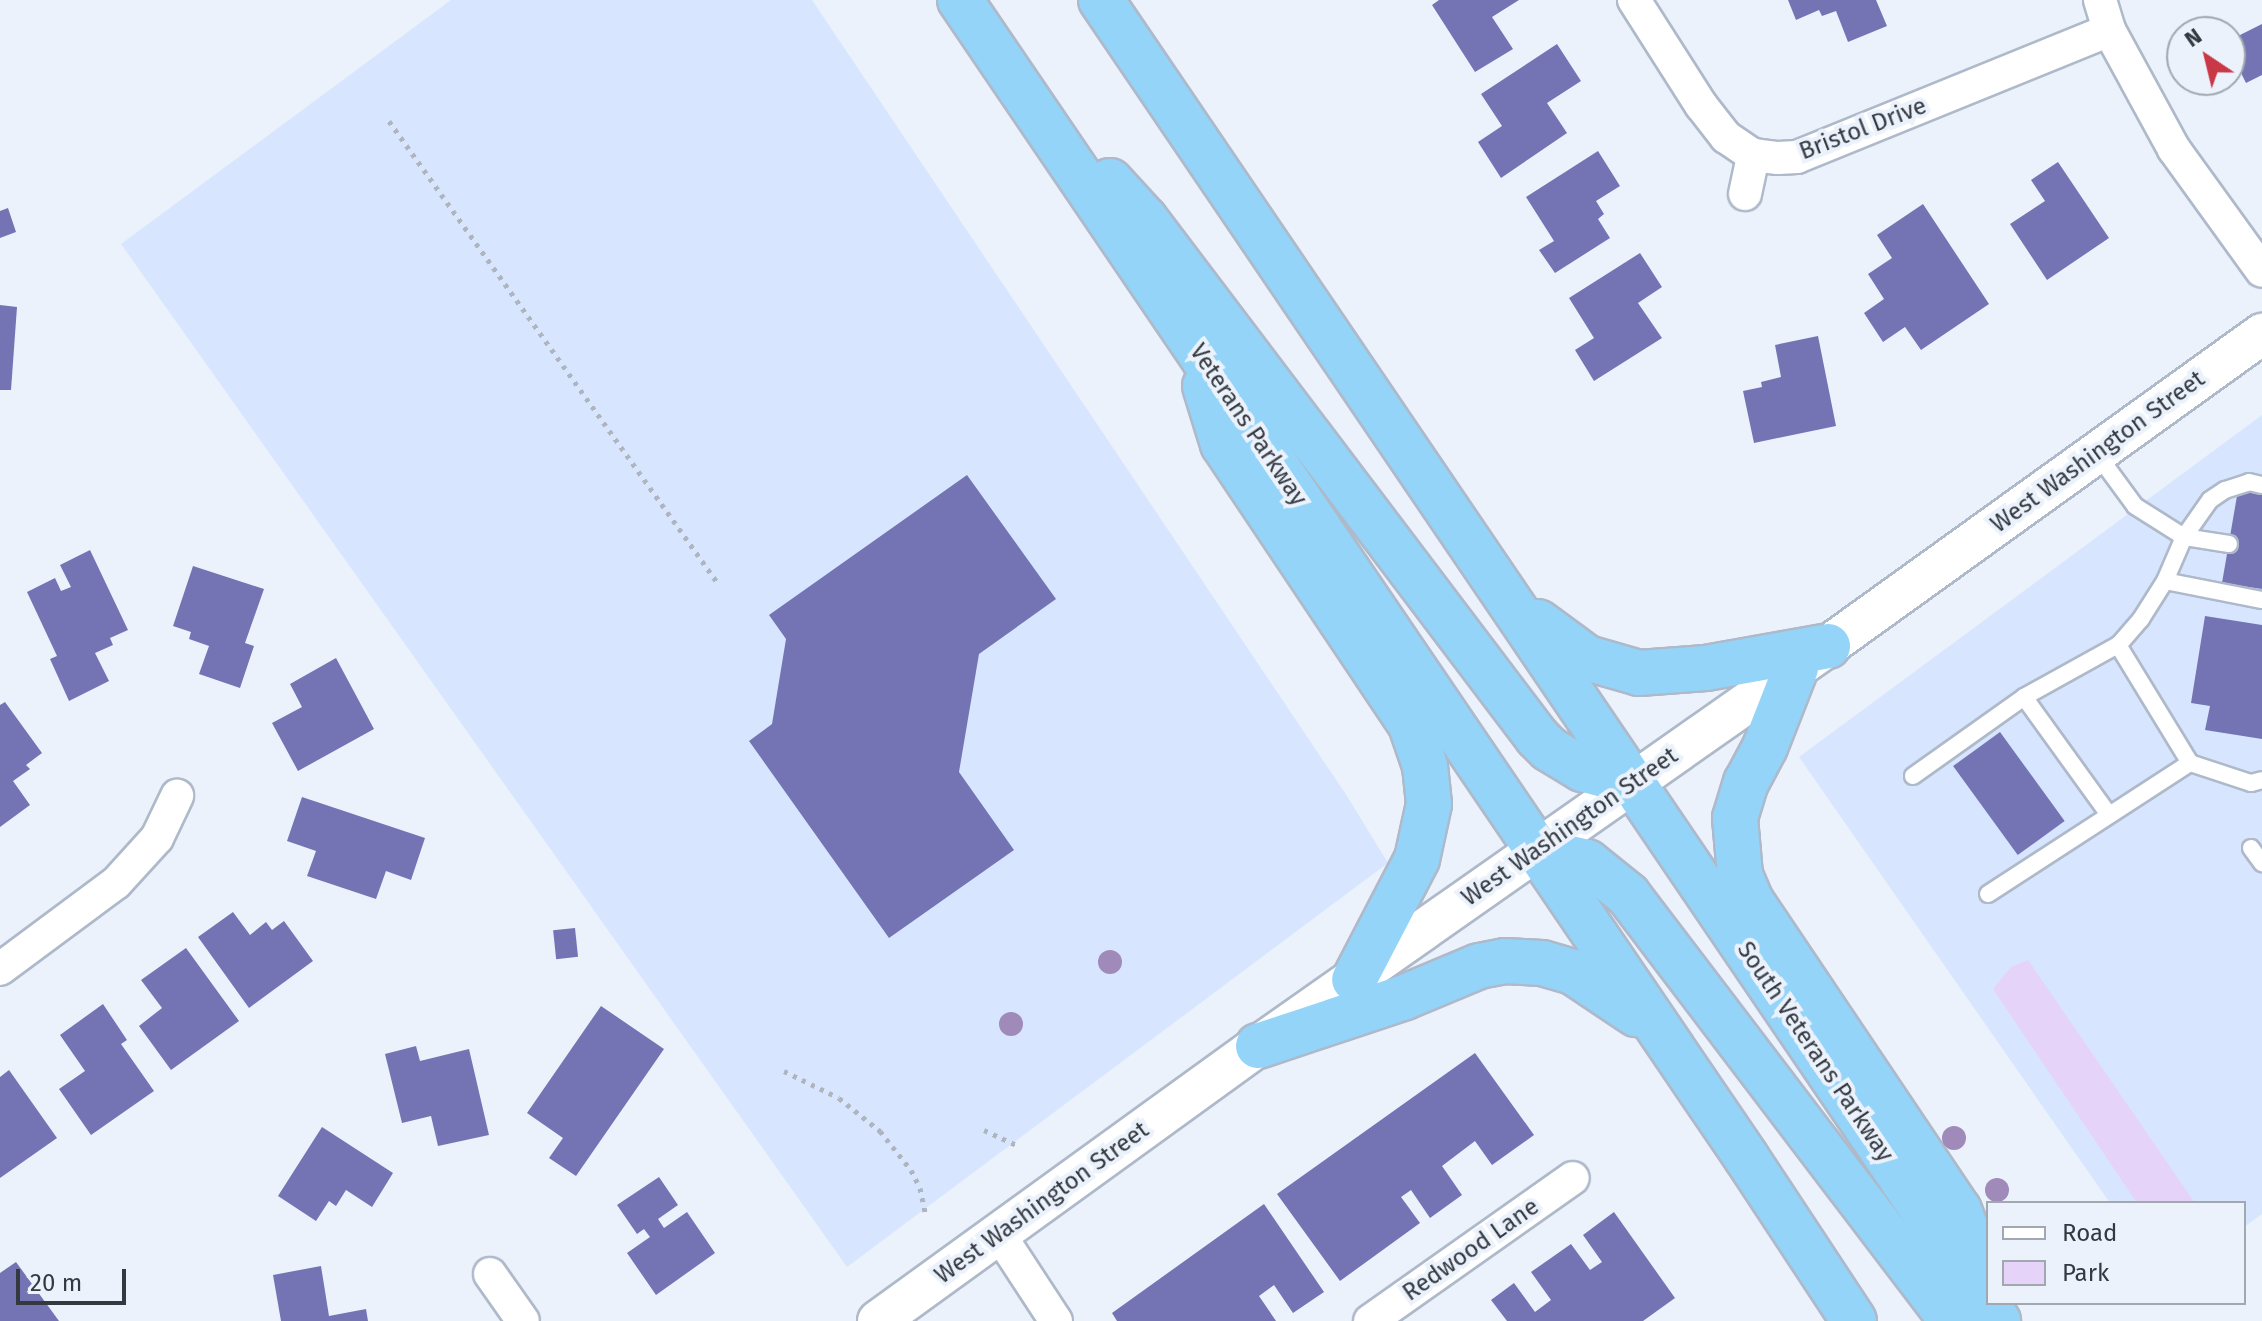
<!DOCTYPE html>
<html>
<head>
<meta charset="utf-8">
<style>
  body { margin:0 }
  #map { position:relative; width:2262px; height:1321px; overflow:hidden; background:#ebf2fc; font-family:"Fira Sans",sans-serif }
  div>[style] { position:absolute }
  .built>* { inset:0; background:#d7e6fe }
  .green>* { inset:0; background:#e6d3fa }
  .building>* { inset:0; background:#7474b5; transform-origin:0 0 }
  .path>* { height:5px; margin-top:-2.5px; transform-origin:0; background:repeating-linear-gradient(90deg,#afb5be 0 4px,transparent 0 10px) }
  .roads { filter:drop-shadow(2px 0 #aeb9ca) drop-shadow(-2px 0 #aeb9ca) drop-shadow(0 2px #aeb9ca) drop-shadow(0 -2px #aeb9ca) }
  .service>* { height:16px; margin:-8px; padding:0 8px; transform-origin:8px; border-radius:8px; background:#fff }
  .minor>* { height:32px; margin:-16px; padding:0 16px; transform-origin:16px; border-radius:16px; background:#fff }
  .tertiary>* { height:40px; margin:-20px; padding:0 20px; transform-origin:20px; border-radius:20px; background:#fff }
  .trunk>* { height:44px; margin:-22px; padding:0 22px; transform-origin:22px; border-radius:22px; background:#94d4f8 }
  .trees>* { width:24px; height:24px; margin:-12px; border-radius:50%; background:#9f8ab9 }
  span { translate:-50% -50%; white-space:nowrap; text-align:center; line-height:1.15; -webkit-text-stroke:8px #ebf2fc; paint-order:stroke }
  .street-label { font-size:24px; color:#34383f }
  .legend { position:absolute; left:1986px; top:1201px; width:260px; height:104px; box-sizing:border-box; background:#ebf2fc; border:2px solid #a2a8b0; margin:0; padding:10px 14px; list-style:none; font-size:24px; color:#34383f }
  .legend li { display:flex; align-items:center; gap:16px; height:40px }
  .legend b { width:40px; border:2px solid #a2a8b0 }
  .north { position:absolute; left:2166px; top:16px; width:80px; height:80px; box-sizing:border-box; background:#ebf2fc; border:2px solid #a2a8b0; border-radius:50%; rotate:325deg; font-size:22px; font-weight:700; line-height:32px; text-align:center; color:#34383f }
  .north::after { content:''; display:block; margin:auto; width:28px; height:36px; background:#c83846; clip-path:polygon(50% 0,100% 100%,50% 72%,0 100%) }
  .scale { position:absolute; left:16px; top:1269px; width:110px; height:36px; box-sizing:border-box; border:4px solid #34383f; border-top:0; padding-left:10px; font-size:24px; line-height:28px; white-space:nowrap; color:#34383f; -webkit-text-stroke:6px #ebf2fc; paint-order:stroke }
</style>
</head>
<body>
<div id="map">
  <div class="built">
    <i style="clip-path:polygon(451px 0,812px 0,1347px 796px,1388px 863px,847px 1267px,121px 244px)"></i>
    <i style="clip-path:polygon(2262px 415px,2262px 1214px,2244px 1227px,2244px 1203px,2110px 1203px,1799px 757px)"></i>
  </div>
  <div class="green">
    <i style="clip-path:polygon(2028px 960px,2195px 1203px,2137px 1203px,1993px 989px,2011px 967px)"></i>
  </div>
  <div class="building">
    <i style="clip-path:polygon(1439px 0,1519px 0,1492px 17px,1513px 49px,1475px 72px,1432px 5px)"></i>
    <i style="clip-path:polygon(1788px 0,1876px 0,1887px 26px,1848px 42px,1836px 11px,1822px 16px,1819px 10px,1796px 20px)"></i>
    <i style="clip-path:polygon(2262px 24px,2262px 75px,2246px 83px,2230px 51px,2230px 40px)"></i>
    <i style="clip-path:polygon(1557px 44px,1581px 81px,1547px 103px,1567px 133px,1501px 178px,1478px 142px,1502px 126px,1481px 94px)"></i>
    <i style="clip-path:polygon(1598px 151px,1620px 186px,1596px 201px,1604px 214px,1598px 219px,1610px 238px,1555px 273px,1539px 250px,1554px 241px,1526px 197px)"></i>
    <i style="clip-path:polygon(2058px 162px,2109px 238px,2047px 280px,2010px 224px,2045px 201px,2031px 180px)"></i>
    <i style="clip-path:polygon(1923px 204px,1989px 304px,1921px 350px,1905px 327px,1883px 342px,1864px 313px,1884px 299px,1868px 274px,1892px 258px,1877px 235px)"></i>
    <i style="clip-path:polygon(8px 208px,16px 232px,0 238px,0 211px)"></i>
    <i style="clip-path:polygon(1640px 253px,1662px 287px,1638px 303px,1662px 338px,1594px 381px,1575px 350px,1594px 338px,1569px 298px)"></i>
    <i style="clip-path:polygon(0 305px,17px 307px,11px 390px,0 390px)"></i>
    <i style="clip-path:polygon(1818px 336px,1836px 426px,1754px 443px,1743px 391px,1762px 387px,1761px 382px,1781px 377px,1775px 345px)"></i>
    <i style="clip-path:polygon(967px 475px,1056px 599px,979px 654px,959px 772px,1014px 850px,889px 938px,749px 741px,772px 724px,786px 639px,769px 615px)"></i>
    <i style="clip-path:polygon(2238px 490px,2262px 495px,2262px 589px,2222px 583px)"></i>
    <i style="clip-path:polygon(90px 550px,128px 630px,110px 638px,113px 645px,95px 653px,109px 681px,69px 701px,50px 659px,57px 656px,27px 592px,55px 578px,61px 591px,71px 587px,60px 565px)"></i>
    <i style="clip-path:polygon(193px 566px,264px 589px,245px 643px,254px 646px,240px 688px,199px 674px,209px 646px,189px 639px,191px 632px,173px 626px)"></i>
    <i style="clip-path:polygon(2205px 616px,2262px 625px,2262px 739px,2205px 730px,2210px 706px,2191px 703px)"></i>
    <i style="clip-path:polygon(336px 658px,374px 729px,298px 771px,272px 723px,302px 707px,290px 684px)"></i>
    <i style="clip-path:polygon(5px 702px,42px 753px,26px 765px,30px 769px,13px 781px,30px 805px,0 827px,0 705px)"></i>
    <i style="left:2000px;top:732px;width:110px;height:58px;rotate:54deg"></i>
    <i style="clip-path:polygon(302px 797px,425px 838px,411px 880px,386px 871px,376px 899px,307px 876px,316px 851px,287px 841px)"></i>
    <i style="clip-path:polygon(233px 912px,250px 935px,266px 922px,272px 930px,284px 921px,313px 961px,249px 1008px,198px 937px)"></i>
    <i style="left:575px;top:928px;width:29px;height:22px;rotate:84deg"></i>
    <i style="clip-path:polygon(186px 948px,239px 1021px,171px 1070px,139px 1026px,162px 1008px,141px 980px)"></i>
    <i style="clip-path:polygon(103px 1004px,127px 1040px,121px 1044px,154px 1091px,91px 1135px,59px 1089px,85px 1071px,60px 1035px)"></i>
    <i style="clip-path:polygon(601px 1006px,664px 1049px,576px 1176px,549px 1158px,563px 1138px,527px 1113px)"></i>
    <i style="clip-path:polygon(416px 1046px,420px 1061px,469px 1049px,489px 1135px,438px 1146px,431px 1116px,402px 1123px,385px 1054px)"></i>
    <i style="clip-path:polygon(1475px 1053px,1534px 1135px,1492px 1165px,1475px 1141px,1442px 1166px,1462px 1195px,1430px 1218px,1411px 1190px,1401px 1197px,1420px 1223px,1340px 1281px,1277px 1194px)"></i>
    <i style="clip-path:polygon(9px 1070px,57px 1138px,0 1178px,0 1077px)"></i>
    <i style="clip-path:polygon(322px 1127px,393px 1173px,372px 1207px,346px 1190px,336px 1206px,329px 1201px,316px 1221px,278px 1196px)"></i>
    <i style="clip-path:polygon(659px 1177px,678px 1205px,658px 1219px,664px 1228px,687px 1212px,715px 1253px,656px 1295px,627px 1253px,650px 1237px,644px 1229px,637px 1234px,617px 1205px)"></i>
    <i style="clip-path:polygon(1264px 1204px,1324px 1292px,1293px 1313px,1274px 1285px,1259px 1296px,1276px 1321px,1117px 1321px,1112px 1313px)"></i>
    <i style="clip-path:polygon(1614px 1212px,1675px 1298px,1643px 1321px,1507px 1321px,1491px 1300px,1514px 1283px,1535px 1312px,1551px 1300px,1531px 1272px,1571px 1244px,1590px 1270px,1602px 1262px,1583px 1235px)"></i>
    <i style="clip-path:polygon(16px 1262px,59px 1321px,0 1321px,0 1273px)"></i>
    <i style="clip-path:polygon(321px 1266px,329px 1316px,366px 1309px,368px 1321px,281px 1321px,273px 1275px)"></i>
  </div>
  <div class="path">
    <i style="left:389px;top:121px;width:566px;rotate:54.57deg"></i>
    <i style="left:784px;top:1071px;width:61px;rotate:26.1deg"></i>
    <i style="left:839px;top:1098px;width:53px;rotate:38.8deg"></i>
    <i style="left:880px;top:1131px;width:50px;rotate:51.5deg"></i>
    <i style="left:911px;top:1170px;width:20px;rotate:63deg"></i>
    <i style="left:920px;top:1188px;width:25px;rotate:78deg"></i>
    <i style="left:984px;top:1130px;width:38px;rotate:25deg"></i>
  </div>
  <div class="roads">
    <div class="service">
      <i style="left:2097px;top:454px;width:64px;rotate:53.8deg"></i>
      <i style="left:2135px;top:506px;width:58px;rotate:32.3deg"></i>
      <i style="left:2184px;top:537px;width:48px;rotate:113.4deg"></i>
      <i style="left:2165px;top:581px;width:45px;rotate:122.3deg"></i>
      <i style="left:2141px;top:619px;width:35px;rotate:131deg"></i>
      <i style="left:2118px;top:645px;width:138px;rotate:58.6deg"></i>
      <i style="left:2190px;top:763px;width:64px;rotate:18.2deg"></i>
      <i style="left:2251px;top:783px;width:11px;rotate:-15deg"></i>
      <i style="left:2229px;top:544px;width:46px;rotate:-171.2deg"></i>
      <i style="left:2184px;top:537px;width:45px;rotate:-54.9deg"></i>
      <i style="left:2210px;top:500px;width:18px;rotate:-34deg"></i>
      <i style="left:2225px;top:490px;width:25px;rotate:-18deg"></i>
      <i style="left:2249px;top:482px;width:13px;rotate:13deg"></i>
      <i style="left:2165px;top:581px;width:99px;rotate:11.1deg"></i>
      <i style="left:2024px;top:697px;width:145px;rotate:54.2deg"></i>
      <i style="left:1913px;top:776px;width:136px;rotate:-35.4deg"></i>
      <i style="left:2024px;top:697px;width:107px;rotate:-29deg"></i>
      <i style="left:2251px;top:848px;width:19px;rotate:54deg"></i>
      <i style="left:1988px;top:894px;width:241px;rotate:-33deg"></i>
    </div>
    <div class="minor">
      <i style="left:1634px;top:0;width:125px;rotate:57.5deg"></i>
      <i style="left:1701px;top:105px;width:41px;rotate:52deg"></i>
      <i style="left:1726px;top:137px;width:32px;rotate:34deg"></i>
      <i style="left:1753px;top:155px;width:25px;rotate:7deg"></i>
      <i style="left:1778px;top:158px;width:19px;rotate:-3deg"></i>
      <i style="left:1797px;top:157px;width:337px;rotate:-22.1deg"></i>
      <i style="left:2100px;top:0;width:31px;rotate:73deg"></i>
      <i style="left:2109px;top:30px;width:136px;rotate:61.4deg"></i>
      <i style="left:2174px;top:149px;width:150px;rotate:54.2deg"></i>
      <i style="left:1745px;top:194px;width:40px;rotate:-78deg"></i>
      <i style="left:0;top:969px;width:144px;rotate:-36.6deg"></i>
      <i style="left:116px;top:883px;width:61px;rotate:-47.7deg"></i>
      <i style="left:157px;top:838px;width:47px;rotate:-64.5deg"></i>
      <i style="left:999px;top:1234px;width:104px;rotate:56.8deg"></i>
      <i style="left:490px;top:1274px;width:57px;rotate:54.9deg"></i>
      <i style="left:1370px;top:1321px;width:248px;rotate:-35.2deg"></i>
    </div>
    <div class="tertiary">
      <i style="left:878px;top:1321px;width:469px;rotate:-35.9deg"></i>
      <i style="left:1258px;top:1046px;width:696px;rotate:-35.06deg"></i>
      <i style="left:1828px;top:646px;width:535px;rotate:-35.71deg"></i>
    </div>
    <div class="trunk">
      <i style="left:960px;top:0;width:1399px;rotate:55.81deg"></i>
      <i style="left:1746px;top:1157px;width:196px;rotate:56.6deg"></i>
      <i style="left:1101px;top:0;width:1597px;rotate:55.82deg"></i>
      <i style="left:1110px;top:181px;width:52px;rotate:47.4deg"></i>
      <i style="left:1145px;top:219px;width:650px;rotate:52.88deg"></i>
      <i style="left:1537px;top:737px;width:17px;rotate:45deg"></i>
      <i style="left:1549px;top:749px;width:39px;rotate:31deg"></i>
      <i style="left:1582px;top:769px;width:53px;rotate:15.4deg"></i>
      <i style="left:1205px;top:386px;width:61px;rotate:72.8deg"></i>
      <i style="left:1223px;top:444px;width:338px;rotate:56.2deg"></i>
      <i style="left:1411px;top:725px;width:43px;rotate:71.1deg"></i>
      <i style="left:1425px;top:766px;width:38px;rotate:84deg"></i>
      <i style="left:1429px;top:804px;width:56px;rotate:102.3deg"></i>
      <i style="left:1417px;top:859px;width:136px;rotate:117.5deg"></i>
      <i style="left:1538px;top:622px;width:61px;rotate:36.3deg"></i>
      <i style="left:1587px;top:658px;width:54px;rotate:16.1deg"></i>
      <i style="left:1639px;top:673px;width:67px;rotate:-4.3deg"></i>
      <i style="left:1706px;top:668px;width:124px;rotate:-10.2deg"></i>
      <i style="left:1796px;top:668px;width:85px;rotate:111.4deg"></i>
      <i style="left:1765px;top:747px;width:40px;rotate:118deg"></i>
      <i style="left:1746px;top:782px;width:38px;rotate:107deg"></i>
      <i style="left:1735px;top:818px;width:57px;rotate:85deg"></i>
      <i style="left:1740px;top:875px;width:28px;rotate:67deg"></i>
      <i style="left:1751px;top:901px;width:372px;rotate:56.1deg"></i>
      <i style="left:1959px;top:1210px;width:59px;rotate:69.1deg"></i>
      <i style="left:1537px;top:850px;width:51px;rotate:13.5deg"></i>
      <i style="left:1587px;top:862px;width:53px;rotate:38.8deg"></i>
      <i style="left:1628px;top:895px;width:535px;rotate:52.74deg"></i>
      <i style="left:1258px;top:1046px;width:155px;rotate:-18.4deg"></i>
      <i style="left:1405px;top:997px;width:80px;rotate:-22.7deg"></i>
      <i style="left:1479px;top:966px;width:26px;rotate:-11deg"></i>
      <i style="left:1505px;top:961px;width:37px;rotate:3deg"></i>
      <i style="left:1542px;top:963px;width:32px;rotate:16deg"></i>
      <i style="left:1573px;top:972px;width:76px;rotate:33.7deg"></i>
    </div>
  </div>
  <div class="trees">
    <i style="left:1110px;top:962px"></i>
    <i style="left:1011px;top:1024px"></i>
    <i style="left:1954px;top:1138px"></i>
    <i style="left:1997px;top:1190px"></i>
  </div>
  <div class="street-label">
    <span style="left:1863px;top:129px;rotate:-21deg">Bristol Drive</span>
    <span style="left:1248px;top:425px;rotate:56deg">Veterans Parkway</span>
    <span style="left:2098px;top:452px;rotate:-36deg">West Washington Street</span>
    <span style="left:1570px;top:827px;rotate:-35deg">West Washington Street</span>
    <span style="left:1815px;top:1052px;rotate:56deg">South Veterans Parkway</span>
    <span style="left:1042px;top:1203px;rotate:-36deg">West Washington Street</span>
    <span style="left:1471px;top:1250px;rotate:-35deg">Redwood Lane</span>
  </div>
  <ul class="legend">
  <li><b style="height:10px;background:#fff"></b>Road</li>
  <li><b style="height:22px;background:#e6d3fa"></b>Park</li>
  </ul>
  <div class="north">N</div>
  <div class="scale">20 m</div>
</div>
</body>
</html>
